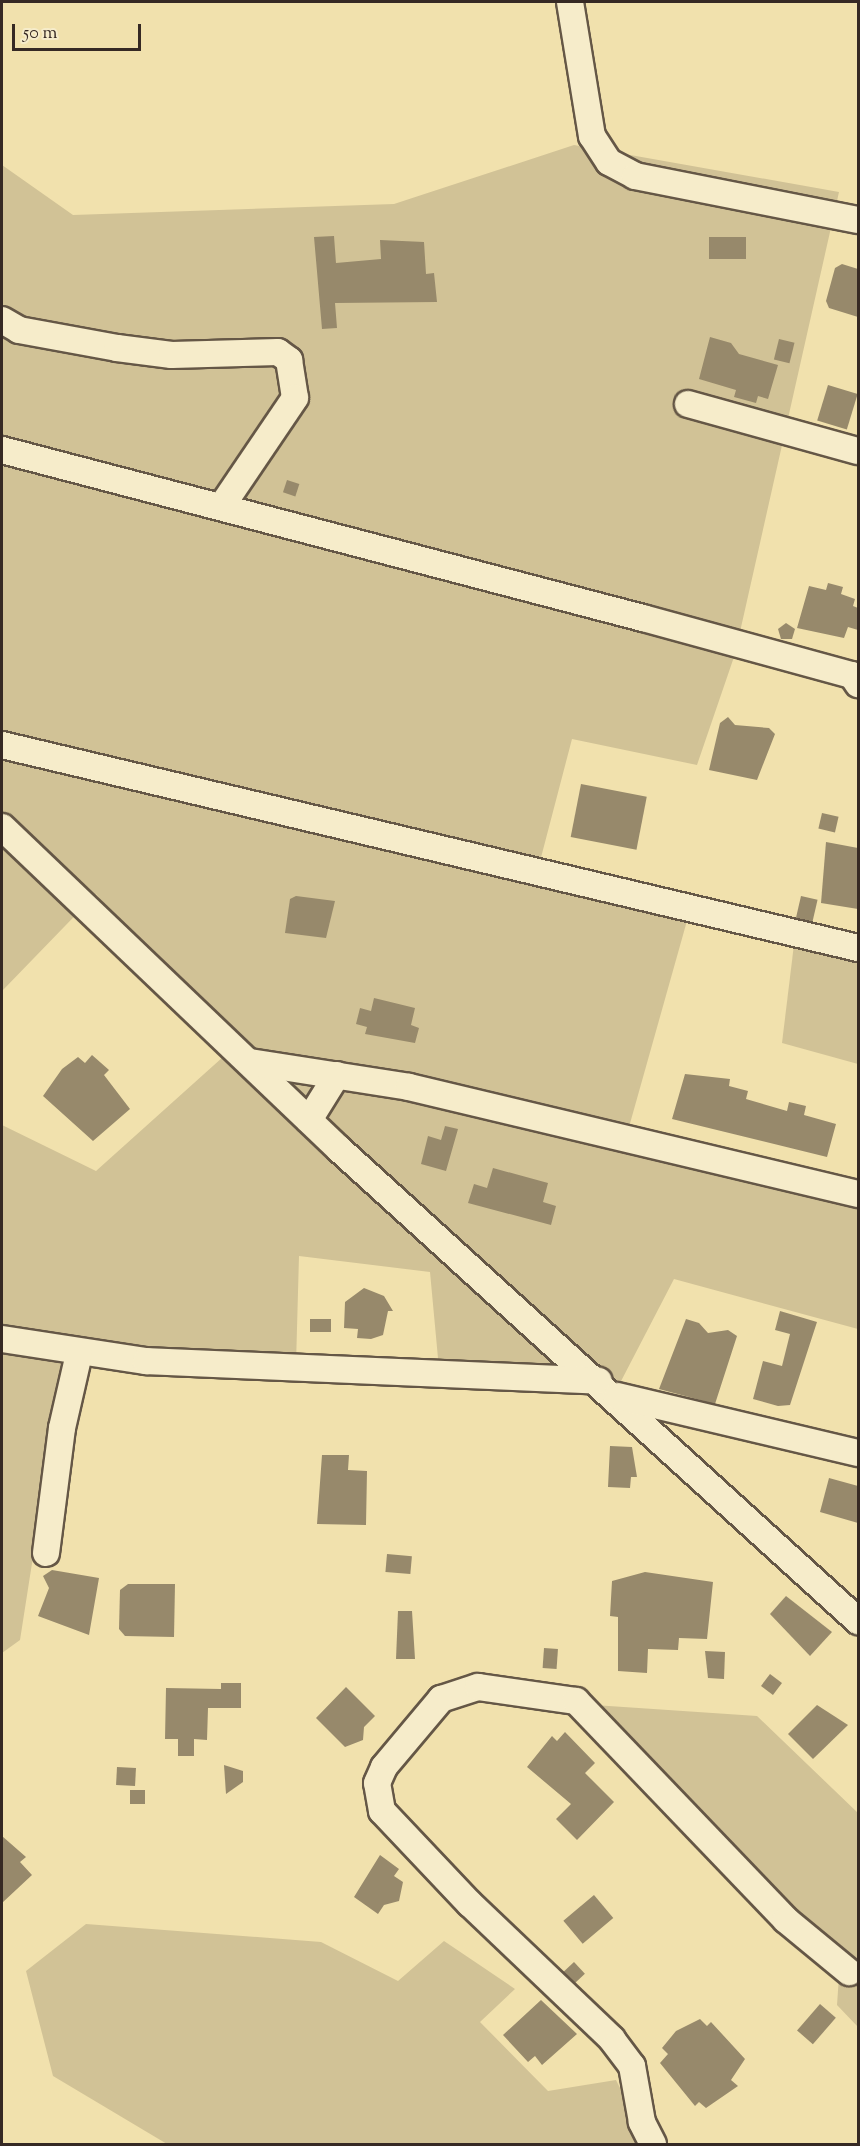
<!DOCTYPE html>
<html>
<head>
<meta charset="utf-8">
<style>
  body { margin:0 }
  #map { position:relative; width:860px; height:2146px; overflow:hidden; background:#f1e1ad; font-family:"Sorts Mill Goudy",serif }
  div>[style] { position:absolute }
  .green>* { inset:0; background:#d1c296 }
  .building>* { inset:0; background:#97896b; transform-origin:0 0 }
  .roads { filter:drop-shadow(2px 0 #655746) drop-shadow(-2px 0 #655746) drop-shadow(0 2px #655746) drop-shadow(0 -2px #655746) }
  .minor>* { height:26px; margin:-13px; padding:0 13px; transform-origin:13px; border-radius:13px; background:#f6ecca }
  span { translate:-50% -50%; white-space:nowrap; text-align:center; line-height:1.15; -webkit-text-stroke:6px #f6ecca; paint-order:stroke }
  .frame { position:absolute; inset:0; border:3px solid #362924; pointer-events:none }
  .scale { position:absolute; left:12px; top:24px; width:129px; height:27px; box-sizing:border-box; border:3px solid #362924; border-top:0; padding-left:8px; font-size:18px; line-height:21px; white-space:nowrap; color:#362924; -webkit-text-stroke:4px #f6ecca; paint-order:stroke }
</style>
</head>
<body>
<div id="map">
  <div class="green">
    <i style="clip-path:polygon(574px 145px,839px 192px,735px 654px,697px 765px,572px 739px,538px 869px,692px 903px,629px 1127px,858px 1193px,858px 1329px,674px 1279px,619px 1385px,439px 1369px,430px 1272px,299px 1256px,296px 1365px,65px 1352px,20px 1640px,2px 1653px,2px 1125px,96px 1171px,233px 1048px,96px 894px,2px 991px,2px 165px,73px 215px,394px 204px)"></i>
    <i style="clip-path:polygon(796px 928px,858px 942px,858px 1064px,782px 1043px)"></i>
    <i style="clip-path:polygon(594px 1705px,757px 1716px,858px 1813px,858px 2027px,837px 2005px,839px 1976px)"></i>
    <i style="clip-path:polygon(86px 1924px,321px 1942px,398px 1981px,444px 1941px,515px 1989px,480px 2022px,548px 2091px,616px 2080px,648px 2144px,167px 2144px,53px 2076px,26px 1971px)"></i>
  </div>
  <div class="building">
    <i style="clip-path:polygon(334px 236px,336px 263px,381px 259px,380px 240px,424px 242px,426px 274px,434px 273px,437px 302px,335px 303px,337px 328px,322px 329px,314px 237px)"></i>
    <i style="left:709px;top:237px;width:37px;height:22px"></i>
    <i style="clip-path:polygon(842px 264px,858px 269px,858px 317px,829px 308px,826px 301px,835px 268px)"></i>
    <i style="clip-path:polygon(710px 337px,731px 343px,739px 354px,778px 365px,768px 399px,758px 396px,756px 403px,734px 397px,736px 390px,699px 379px)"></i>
    <i style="left:779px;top:339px;width:16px;height:21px;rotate:14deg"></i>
    <i style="left:828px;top:385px;width:31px;height:37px;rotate:17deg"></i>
    <i style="left:287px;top:480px;width:13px;height:13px;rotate:18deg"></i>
    <i style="clip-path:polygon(828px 583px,843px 587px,841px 594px,855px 599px,853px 606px,858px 608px,858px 630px,848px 627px,844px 638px,797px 628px,809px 586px,826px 590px)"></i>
    <i style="clip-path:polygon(786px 623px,795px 629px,792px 639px,781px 639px,778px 629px)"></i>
    <i style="clip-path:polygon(728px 717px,735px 725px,769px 728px,775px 734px,757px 780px,709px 770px,720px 723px)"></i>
    <i style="left:581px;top:784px;width:67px;height:54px;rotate:11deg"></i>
    <i style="left:822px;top:813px;width:17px;height:16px;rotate:13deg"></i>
    <i style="clip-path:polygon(826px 842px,858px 848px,858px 909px,821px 903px)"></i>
    <i style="clip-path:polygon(296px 896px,335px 901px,326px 938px,285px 933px,290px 899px)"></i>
    <i style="left:801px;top:896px;width:17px;height:23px;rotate:13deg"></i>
    <i style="clip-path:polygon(374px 998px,415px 1008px,411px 1025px,419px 1028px,415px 1043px,365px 1034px,367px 1027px,356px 1024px,360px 1008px,371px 1011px)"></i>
    <i style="clip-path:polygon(92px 1055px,109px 1070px,104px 1075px,130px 1109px,93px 1141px,43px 1096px,62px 1069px,78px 1057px,85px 1063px)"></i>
    <i style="clip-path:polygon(685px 1074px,730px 1079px,729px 1086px,748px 1091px,746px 1099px,787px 1111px,789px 1102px,806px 1106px,804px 1115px,836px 1124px,827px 1157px,672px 1119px)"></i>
    <i style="clip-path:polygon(445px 1126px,458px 1129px,446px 1171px,421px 1164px,428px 1136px,441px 1140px)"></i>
    <i style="clip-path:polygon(493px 1168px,548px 1183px,543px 1202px,556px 1206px,551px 1225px,468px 1203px,474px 1184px,487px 1188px)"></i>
    <i style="clip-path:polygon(364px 1288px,384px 1296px,393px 1311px,388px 1311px,383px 1335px,371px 1339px,357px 1338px,358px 1329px,344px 1328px,345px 1302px)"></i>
    <i style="clip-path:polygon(780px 1311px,817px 1322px,790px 1405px,778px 1406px,753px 1399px,763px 1361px,782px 1366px,790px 1334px,775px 1330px)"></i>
    <i style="left:310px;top:1319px;width:21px;height:13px"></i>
    <i style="clip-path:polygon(686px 1319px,699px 1323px,708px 1333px,728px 1330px,737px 1336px,715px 1404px,659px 1389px)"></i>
    <i style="clip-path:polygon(610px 1446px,632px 1447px,637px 1477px,631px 1477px,630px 1488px,608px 1487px)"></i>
    <i style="clip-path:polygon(322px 1455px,349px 1455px,348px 1470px,367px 1471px,366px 1525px,317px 1524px)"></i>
    <i style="clip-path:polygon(829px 1478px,858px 1486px,858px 1523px,820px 1512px)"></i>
    <i style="left:387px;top:1554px;width:25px;height:18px;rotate:5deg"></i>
    <i style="clip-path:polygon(52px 1570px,99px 1578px,89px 1635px,38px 1616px,49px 1588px,43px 1576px)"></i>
    <i style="clip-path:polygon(645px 1572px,713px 1582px,707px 1639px,679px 1638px,678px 1650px,648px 1649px,647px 1673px,618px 1671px,618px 1617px,610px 1616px,612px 1581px)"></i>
    <i style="clip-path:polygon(128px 1584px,175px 1584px,174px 1637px,125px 1636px,119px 1629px,120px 1590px)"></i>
    <i style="clip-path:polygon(786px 1596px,832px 1632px,810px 1656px,770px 1614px)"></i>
    <i style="clip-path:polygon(398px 1611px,412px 1611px,415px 1659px,396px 1659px)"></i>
    <i style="left:544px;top:1648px;width:14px;height:20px;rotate:4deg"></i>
    <i style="clip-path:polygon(705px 1651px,725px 1652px,724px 1679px,708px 1678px)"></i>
    <i style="left:770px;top:1674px;width:15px;height:15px;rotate:37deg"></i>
    <i style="clip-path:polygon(221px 1683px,241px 1683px,241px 1708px,208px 1708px,207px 1740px,194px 1739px,194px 1756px,178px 1756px,178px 1739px,165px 1739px,166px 1688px,221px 1689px)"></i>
    <i style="clip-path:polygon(346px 1687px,375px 1716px,364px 1727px,363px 1740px,345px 1747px,316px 1718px)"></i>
    <i style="clip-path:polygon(817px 1705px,848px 1725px,813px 1759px,788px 1734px)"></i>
    <i style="clip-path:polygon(565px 1732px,595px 1763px,585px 1773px,614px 1802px,577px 1840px,556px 1819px,571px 1804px,527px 1767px,552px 1736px,557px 1741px)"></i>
    <i style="clip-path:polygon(224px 1765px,243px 1771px,243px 1782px,226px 1794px)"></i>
    <i style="left:117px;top:1767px;width:19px;height:18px;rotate:3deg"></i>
    <i style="left:130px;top:1790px;width:15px;height:14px"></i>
    <i style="clip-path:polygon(2px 1836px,26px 1857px,20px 1862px,32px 1875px,2px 1903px)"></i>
    <i style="clip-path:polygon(380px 1855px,399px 1869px,394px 1876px,403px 1882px,399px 1901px,384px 1905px,378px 1914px,354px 1897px)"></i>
    <i style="left:594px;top:1895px;width:30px;height:40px;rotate:50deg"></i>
    <i style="left:574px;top:1962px;width:16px;height:15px;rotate:47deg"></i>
    <i style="clip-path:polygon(541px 2000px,577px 2034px,542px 2065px,535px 2056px,528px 2062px,503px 2035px)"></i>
    <i style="left:820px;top:2004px;width:21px;height:35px;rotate:41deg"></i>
    <i style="clip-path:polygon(700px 2019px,707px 2026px,711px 2022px,745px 2059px,731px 2080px,738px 2086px,706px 2108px,699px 2102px,695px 2106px,660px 2063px,668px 2054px,662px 2048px,676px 2031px)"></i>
  </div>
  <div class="roads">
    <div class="minor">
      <i style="left:570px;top:2px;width:136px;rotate:80.7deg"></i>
      <i style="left:592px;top:136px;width:31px;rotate:57deg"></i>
      <i style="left:609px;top:162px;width:30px;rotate:28deg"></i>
      <i style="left:635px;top:176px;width:227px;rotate:11.2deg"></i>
      <i style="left:2px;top:320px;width:20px;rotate:30deg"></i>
      <i style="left:19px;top:330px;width:100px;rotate:10.4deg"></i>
      <i style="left:117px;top:348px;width:55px;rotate:7.3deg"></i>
      <i style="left:172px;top:355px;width:106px;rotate:-1.6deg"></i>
      <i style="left:278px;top:352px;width:14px;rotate:36deg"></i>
      <i style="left:289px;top:360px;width:38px;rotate:81deg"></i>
      <i style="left:295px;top:398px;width:130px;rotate:124.1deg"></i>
      <i style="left:688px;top:404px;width:176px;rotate:15.5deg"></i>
      <i style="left:2px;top:450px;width:663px;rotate:14.69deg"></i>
      <i style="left:643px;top:618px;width:217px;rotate:15.3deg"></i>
      <i style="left:852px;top:675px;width:11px;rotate:56deg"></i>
      <i style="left:2px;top:745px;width:880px;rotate:13.34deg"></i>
      <i style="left:2px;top:827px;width:466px;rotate:43.7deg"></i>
      <i style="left:339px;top:1149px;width:702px;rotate:42.28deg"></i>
      <i style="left:250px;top:1062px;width:161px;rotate:8.9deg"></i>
      <i style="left:409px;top:1087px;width:462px;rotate:13.4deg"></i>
      <i style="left:309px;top:1120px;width:53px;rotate:-58.1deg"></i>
      <i style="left:2px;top:1339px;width:146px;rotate:8.7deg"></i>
      <i style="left:146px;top:1361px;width:453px;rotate:2.5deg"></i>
      <i style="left:617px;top:1396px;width:248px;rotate:13.3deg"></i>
      <i style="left:46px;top:1553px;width:126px;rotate:-82.7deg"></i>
      <i style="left:62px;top:1428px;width:76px;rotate:-77.1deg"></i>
      <i style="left:653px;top:2144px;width:25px;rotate:-117deg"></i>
      <i style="left:642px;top:2122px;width:57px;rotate:-100.1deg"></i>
      <i style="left:632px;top:2066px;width:34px;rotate:-127deg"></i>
      <i style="left:612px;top:2039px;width:196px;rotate:-136.4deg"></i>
      <i style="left:470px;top:1904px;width:128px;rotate:-133.4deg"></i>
      <i style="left:382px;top:1811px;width:28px;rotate:-100deg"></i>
      <i style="left:377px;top:1783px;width:17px;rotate:-66deg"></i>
      <i style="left:384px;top:1767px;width:89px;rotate:-50deg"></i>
      <i style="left:441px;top:1699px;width:39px;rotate:-18deg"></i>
      <i style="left:478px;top:1687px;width:99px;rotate:8.1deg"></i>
      <i style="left:576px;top:1701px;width:303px;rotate:46.2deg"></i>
      <i style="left:786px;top:1920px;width:82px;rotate:39.5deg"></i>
    </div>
  </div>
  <div class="frame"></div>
  <div class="scale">50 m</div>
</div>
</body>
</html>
